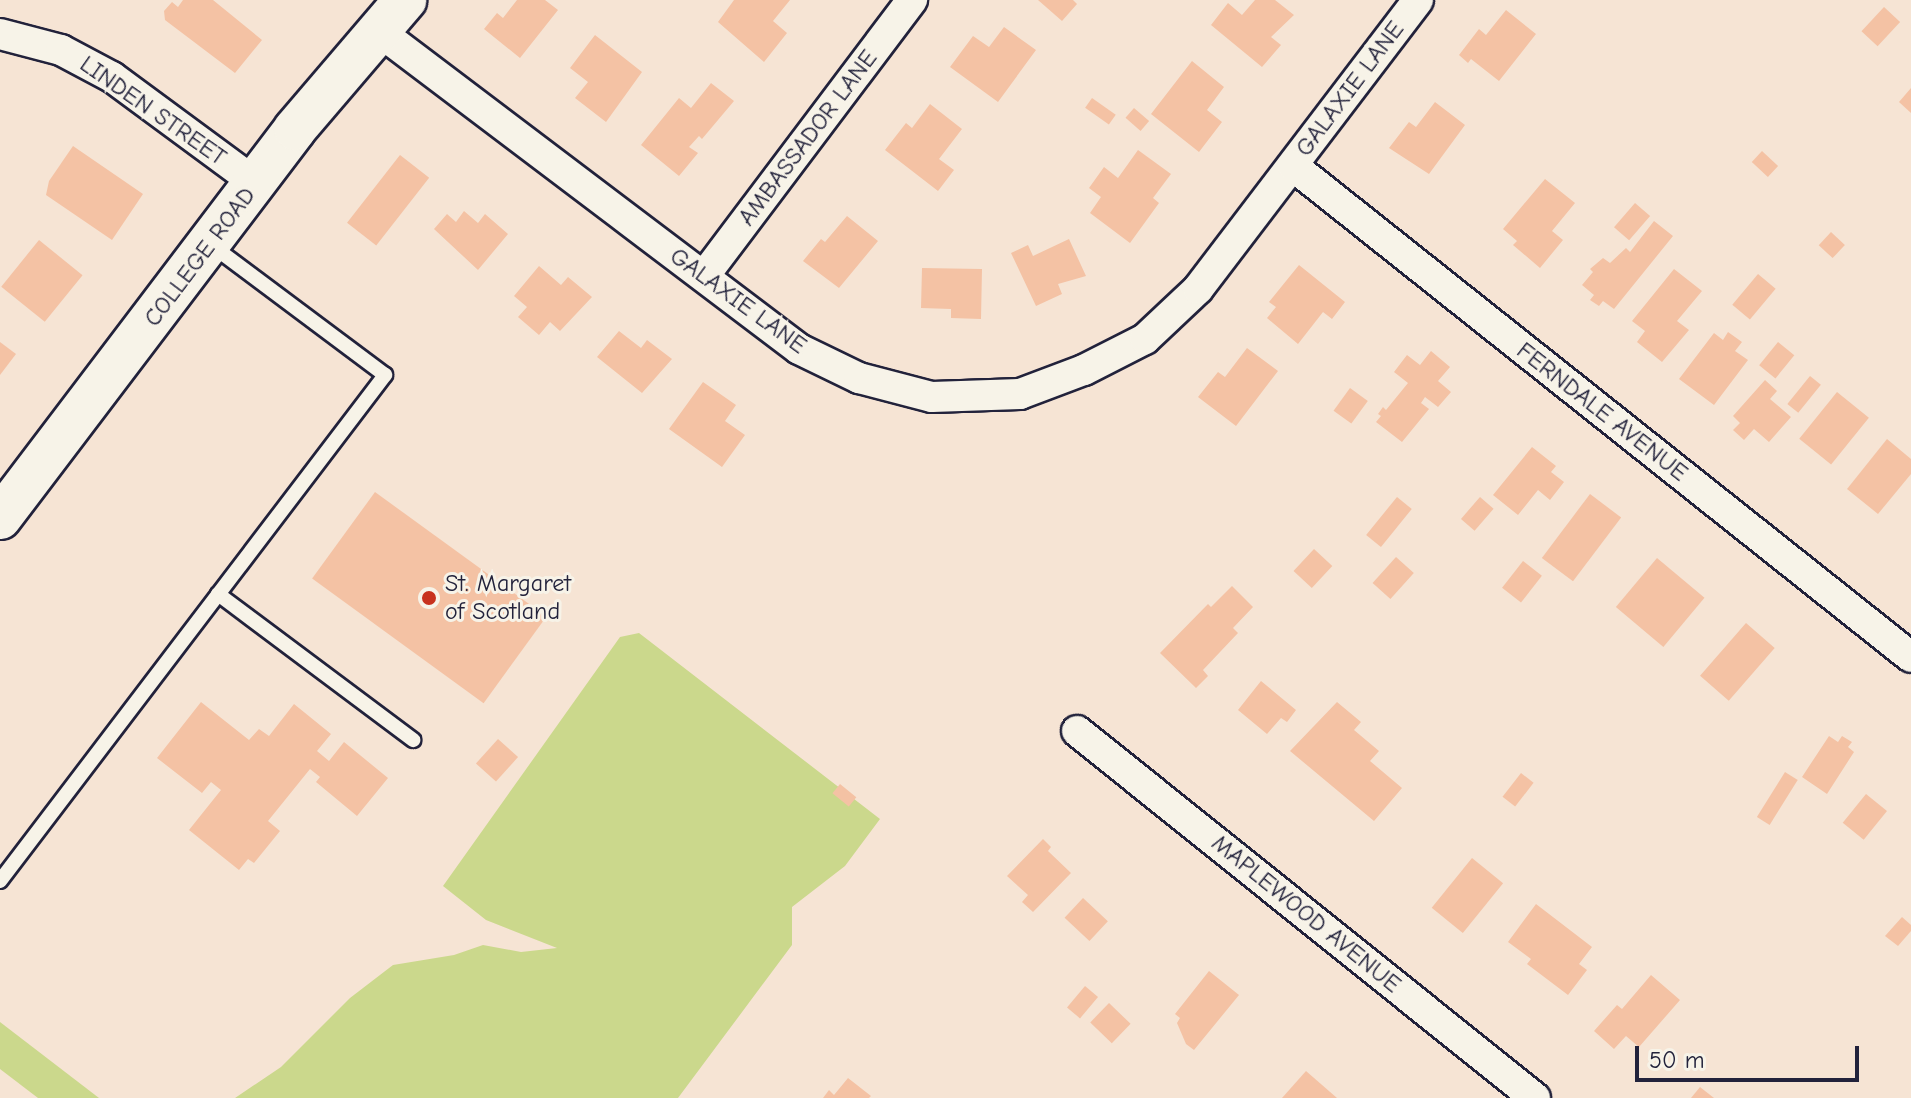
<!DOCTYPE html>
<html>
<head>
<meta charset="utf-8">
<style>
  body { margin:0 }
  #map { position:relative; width:1911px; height:1098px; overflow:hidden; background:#f6e4d4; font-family:"Comic Neue",sans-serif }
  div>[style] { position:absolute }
  .green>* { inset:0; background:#cbd88c }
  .building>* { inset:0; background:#f4c2a4; transform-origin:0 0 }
  .roads { filter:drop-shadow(2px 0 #22223b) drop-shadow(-2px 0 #22223b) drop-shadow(0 2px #22223b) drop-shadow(0 -2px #22223b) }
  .lane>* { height:14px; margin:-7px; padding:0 7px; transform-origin:7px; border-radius:7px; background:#f7f3e8 }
  .street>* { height:30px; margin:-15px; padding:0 15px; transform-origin:15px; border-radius:15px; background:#f7f3e8 }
  .secondary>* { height:42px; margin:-21px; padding:0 21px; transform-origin:21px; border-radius:21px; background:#f7f3e8 }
  .dots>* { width:22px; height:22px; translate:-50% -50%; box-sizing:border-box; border:4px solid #f7f3e8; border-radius:50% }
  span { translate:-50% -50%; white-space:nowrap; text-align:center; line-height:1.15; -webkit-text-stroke:6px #f7f3e8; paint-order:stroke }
  .street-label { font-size:24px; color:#22223b }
  .poi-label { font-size:24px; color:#22223b }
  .left { translate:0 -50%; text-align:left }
  .scale { position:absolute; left:1635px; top:1046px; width:224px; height:36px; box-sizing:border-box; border:4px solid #22223b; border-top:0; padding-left:10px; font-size:24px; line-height:28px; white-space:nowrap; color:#22223b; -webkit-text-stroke:6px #f7f3e8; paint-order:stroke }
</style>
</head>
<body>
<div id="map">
  <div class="green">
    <i style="clip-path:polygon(639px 633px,880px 819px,845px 866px,792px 907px,792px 945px,678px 1098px,235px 1098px,281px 1067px,350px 998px,393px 965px,454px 955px,483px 945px,521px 952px,557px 948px,486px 920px,443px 886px,620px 637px)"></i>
    <i style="clip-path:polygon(0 1022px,99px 1098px,38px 1098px,0 1069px)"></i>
  </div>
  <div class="building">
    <i style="clip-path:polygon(183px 0,213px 0,262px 40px,235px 73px,165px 20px,164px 11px,172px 2px,178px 7px)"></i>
    <i style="clip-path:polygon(517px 0,545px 0,558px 10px,520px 58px,484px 29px,497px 13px,503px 18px)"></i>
    <i style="clip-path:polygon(734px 0,790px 0,773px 21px,787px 33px,764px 62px,718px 22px)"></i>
    <i style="clip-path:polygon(1038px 0,1073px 0,1077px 4px,1062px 21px)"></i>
    <i style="clip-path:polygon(1255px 0,1275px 0,1294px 15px,1271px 37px,1281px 45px,1262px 67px,1211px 25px,1228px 3px,1242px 15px)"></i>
    <i style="left:1884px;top:7px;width:22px;height:33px;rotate:43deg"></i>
    <i style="clip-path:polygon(1506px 10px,1536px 34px,1499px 81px,1471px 59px,1468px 63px,1459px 55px,1479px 29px,1486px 35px)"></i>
    <i style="clip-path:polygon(1004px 27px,1036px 50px,998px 102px,950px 67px,973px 36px,989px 47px)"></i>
    <i style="clip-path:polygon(595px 35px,642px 72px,606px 122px,575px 98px,588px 82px,570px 68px)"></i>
    <i style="clip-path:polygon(1192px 61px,1224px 87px,1207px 110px,1222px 122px,1199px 152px,1151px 114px)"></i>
    <i style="clip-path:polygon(711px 83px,734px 101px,702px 139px,699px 136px,689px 147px,698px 153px,679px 176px,641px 145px,679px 98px,691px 108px)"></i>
    <i style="clip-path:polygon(1911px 88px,1911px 113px,1899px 102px)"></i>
    <i style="left:1092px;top:98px;width:29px;height:12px;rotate:35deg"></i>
    <i style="clip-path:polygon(1435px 102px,1465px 125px,1429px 174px,1389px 148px,1409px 122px,1416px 127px)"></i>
    <i style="clip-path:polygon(930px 104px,962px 129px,939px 159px,954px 170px,938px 191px,885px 150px,906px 123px,912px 128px)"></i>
    <i style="left:1134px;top:108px;width:20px;height:13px;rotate:41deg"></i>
    <i style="clip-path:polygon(73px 146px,143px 194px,112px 240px,46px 195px,49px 181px)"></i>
    <i style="clip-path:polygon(1138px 150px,1171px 174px,1153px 198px,1159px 203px,1130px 243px,1090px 213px,1101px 197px,1089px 188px,1104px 167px,1118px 178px)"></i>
    <i style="left:1762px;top:151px;width:22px;height:15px;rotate:43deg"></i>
    <i style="left:400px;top:155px;width:37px;height:86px;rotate:38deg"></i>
    <i style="clip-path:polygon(1545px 179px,1575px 203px,1552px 231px,1563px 240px,1540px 268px,1513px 245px,1517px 241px,1503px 229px)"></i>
    <i style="left:1635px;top:203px;width:20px;height:32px;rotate:41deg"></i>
    <i style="clip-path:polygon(464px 211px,478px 223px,485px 214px,508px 234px,478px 270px,434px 229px,447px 214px,456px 222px)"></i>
    <i style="clip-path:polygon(847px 216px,878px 241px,839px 288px,803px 261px,821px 239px,825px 242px)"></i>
    <i style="clip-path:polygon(1654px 221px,1673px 236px,1614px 309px,1603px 301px,1599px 306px,1590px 300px,1594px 295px,1582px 285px,1593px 272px,1590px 269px,1603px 258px,1610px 263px,1626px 248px,1630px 252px)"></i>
    <i style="left:1831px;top:232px;width:19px;height:18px;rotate:43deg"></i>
    <i style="clip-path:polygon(1069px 239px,1086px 276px,1058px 284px,1062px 294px,1036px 306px,1011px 253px,1028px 245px,1033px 256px)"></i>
    <i style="left:39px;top:240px;width:56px;height:60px;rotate:39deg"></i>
    <i style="clip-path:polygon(1299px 265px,1345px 302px,1332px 319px,1323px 312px,1298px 344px,1267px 318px,1276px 307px,1269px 302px)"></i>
    <i style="clip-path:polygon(539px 266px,561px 285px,568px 277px,592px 297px,560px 331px,550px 322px,539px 335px,518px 317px,527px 307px,514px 296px)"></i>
    <i style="clip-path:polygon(922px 268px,982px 269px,981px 319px,951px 318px,951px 309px,921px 308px)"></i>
    <i style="clip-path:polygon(1674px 269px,1702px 291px,1677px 321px,1689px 330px,1662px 362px,1637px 342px,1645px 331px,1632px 321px)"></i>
    <i style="left:1758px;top:274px;width:23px;height:40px;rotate:40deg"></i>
    <i style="clip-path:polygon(619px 331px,641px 348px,647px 340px,672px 359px,642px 393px,597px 357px)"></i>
    <i style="clip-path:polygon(1728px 332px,1742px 342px,1735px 351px,1748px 360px,1714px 405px,1679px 379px,1714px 333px,1723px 340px)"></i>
    <i style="clip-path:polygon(0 342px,16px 354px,0 375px)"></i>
    <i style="left:1778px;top:342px;width:21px;height:30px;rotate:39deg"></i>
    <i style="clip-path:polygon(1247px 348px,1278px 371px,1236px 426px,1198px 397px,1218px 372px,1225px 377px)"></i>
    <i style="clip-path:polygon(1431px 351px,1450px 367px,1438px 381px,1451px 392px,1438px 407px,1425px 397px,1421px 403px,1429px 409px,1402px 442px,1376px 422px,1381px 416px,1378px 414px,1383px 407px,1386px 410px,1408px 383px,1394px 372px,1407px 355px,1420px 365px)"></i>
    <i style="left:1810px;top:376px;width:14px;height:36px;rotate:39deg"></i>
    <i style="clip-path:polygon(1765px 380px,1777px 391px,1770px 399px,1791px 417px,1769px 442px,1754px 429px,1744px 440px,1733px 430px,1740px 423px,1733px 416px)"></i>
    <i style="clip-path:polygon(703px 382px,736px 405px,725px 421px,745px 435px,722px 467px,669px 429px)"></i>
    <i style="left:1350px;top:388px;width:22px;height:28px;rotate:36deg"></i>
    <i style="left:1837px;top:392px;width:41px;height:60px;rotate:39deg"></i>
    <i style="clip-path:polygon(1887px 439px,1911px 459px,1911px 474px,1878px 514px,1847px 489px)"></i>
    <i style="clip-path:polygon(1532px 447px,1556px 466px,1551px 472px,1564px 482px,1550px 500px,1538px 490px,1518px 515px,1493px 495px)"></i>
    <i style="left:375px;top:492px;width:212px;height:107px;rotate:36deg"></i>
    <i style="left:1590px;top:494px;width:39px;height:80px;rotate:37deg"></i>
    <i style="left:1397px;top:497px;width:19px;height:49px;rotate:39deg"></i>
    <i style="left:1480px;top:497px;width:18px;height:29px;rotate:41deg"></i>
    <i style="left:1314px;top:549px;width:25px;height:30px;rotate:43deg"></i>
    <i style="left:1396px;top:557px;width:24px;height:35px;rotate:42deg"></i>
    <i style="left:1657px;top:558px;width:62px;height:64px;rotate:40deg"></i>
    <i style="left:1523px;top:561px;width:24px;height:34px;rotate:38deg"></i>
    <i style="clip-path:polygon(1232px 586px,1253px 607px,1233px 628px,1238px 633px,1203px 670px,1208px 676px,1196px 688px,1160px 653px,1208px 604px,1211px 607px)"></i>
    <i style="left:1746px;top:623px;width:38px;height:70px;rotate:41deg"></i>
    <i style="clip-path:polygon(1261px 681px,1296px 710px,1287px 722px,1281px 718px,1267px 734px,1238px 710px)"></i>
    <i style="clip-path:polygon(201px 702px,249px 740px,259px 729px,269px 736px,294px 704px,331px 734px,317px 751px,329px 761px,344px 742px,388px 778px,357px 816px,316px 782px,320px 777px,310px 769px,268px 821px,280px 831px,254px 863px,248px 859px,239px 870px,189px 830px,221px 790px,211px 782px,202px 793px,157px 758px)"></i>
    <i style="clip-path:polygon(1337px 702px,1361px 722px,1354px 730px,1379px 751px,1370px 761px,1402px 788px,1374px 821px,1290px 751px)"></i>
    <i style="clip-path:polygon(1829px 736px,1838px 742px,1842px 736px,1852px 742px,1848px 747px,1854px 752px,1827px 794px,1802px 777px)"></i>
    <i style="left:498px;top:739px;width:27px;height:33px;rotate:42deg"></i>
    <i style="left:1785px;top:772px;width:15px;height:53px;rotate:32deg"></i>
    <i style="left:1521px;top:773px;width:16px;height:30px;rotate:38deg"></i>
    <i style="left:840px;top:784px;width:21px;height:12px;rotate:39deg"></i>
    <i style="left:1866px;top:794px;width:27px;height:37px;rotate:39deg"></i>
    <i style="clip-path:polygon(1043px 839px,1051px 847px,1048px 851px,1071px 873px,1033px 912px,1022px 902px,1028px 895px,1007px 876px)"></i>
    <i style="left:1472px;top:858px;width:40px;height:64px;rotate:39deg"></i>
    <i style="left:1083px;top:898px;width:34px;height:27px;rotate:43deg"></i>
    <i style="clip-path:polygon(1536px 904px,1592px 947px,1579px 964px,1587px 970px,1568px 995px,1527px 964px,1531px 959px,1508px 942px)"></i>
    <i style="clip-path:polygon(1902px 917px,1911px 925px,1911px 931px,1898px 946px,1885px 936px)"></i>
    <i style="clip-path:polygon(1209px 971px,1239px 995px,1194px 1050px,1186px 1044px,1177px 1023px,1180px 1018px,1175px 1014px)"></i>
    <i style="clip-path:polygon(1651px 975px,1680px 1000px,1639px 1047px,1626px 1036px,1614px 1049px,1594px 1031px,1617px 1005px,1622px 1009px)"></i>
    <i style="left:1085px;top:986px;width:17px;height:28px;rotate:40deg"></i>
    <i style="left:1109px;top:1003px;width:30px;height:27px;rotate:44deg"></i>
    <i style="clip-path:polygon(1306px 1071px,1337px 1098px,1282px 1098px)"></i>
    <i style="clip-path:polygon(848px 1078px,871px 1096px,869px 1098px,823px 1098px,829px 1090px,834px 1095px)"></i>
    <i style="clip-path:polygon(1700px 1087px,1714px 1098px,1691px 1098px)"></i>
  </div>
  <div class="roads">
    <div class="lane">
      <i style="left:218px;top:594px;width:244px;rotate:36.8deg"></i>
      <i style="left:0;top:881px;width:636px;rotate:-52.73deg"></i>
      <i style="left:385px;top:375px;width:219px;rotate:-143.2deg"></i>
    </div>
    <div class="street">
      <i style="left:380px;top:32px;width:525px;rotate:37.11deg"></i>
      <i style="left:799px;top:349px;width:67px;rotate:25.8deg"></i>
      <i style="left:859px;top:378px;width:75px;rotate:14.6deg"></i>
      <i style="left:932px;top:397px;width:88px;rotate:-2deg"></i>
      <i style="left:1020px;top:394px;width:68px;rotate:-20.6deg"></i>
      <i style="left:1084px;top:370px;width:68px;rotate:-26.9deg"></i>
      <i style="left:1145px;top:339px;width:73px;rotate:-43.3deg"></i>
      <i style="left:1198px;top:289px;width:363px;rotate:-52.7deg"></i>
      <i style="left:0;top:34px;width:63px;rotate:14.7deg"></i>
      <i style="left:61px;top:50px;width:58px;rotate:27.9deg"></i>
      <i style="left:112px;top:77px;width:179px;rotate:36.4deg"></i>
      <i style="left:1293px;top:166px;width:789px;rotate:38.47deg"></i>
      <i style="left:704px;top:276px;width:346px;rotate:-53deg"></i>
      <i style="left:1077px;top:731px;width:587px;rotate:38.71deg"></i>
    </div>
    <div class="secondary">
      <i style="left:0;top:518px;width:488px;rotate:-52.8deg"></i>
      <i style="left:295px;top:129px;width:170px;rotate:-49.5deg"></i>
    </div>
  </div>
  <div class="dots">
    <i style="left:429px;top:598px;background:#c8321e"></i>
  </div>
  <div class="street-label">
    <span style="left:1350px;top:89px;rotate:-53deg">GALAXIE LANE</span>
    <span style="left:153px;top:111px;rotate:35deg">LINDEN STREET</span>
    <span style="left:808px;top:138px;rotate:-53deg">AMBASSADOR LANE</span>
    <span style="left:200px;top:257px;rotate:-53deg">COLLEGE ROAD</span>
    <span style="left:738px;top:301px;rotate:36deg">GALAXIE LANE</span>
    <span style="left:1602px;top:412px;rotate:38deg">FERNDALE AVENUE</span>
    <span style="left:1306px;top:914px;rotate:39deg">MAPLEWOOD AVENUE</span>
  </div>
  <div class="poi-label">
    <span class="left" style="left:445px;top:598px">St. Margaret<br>of Scotland</span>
  </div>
  <div class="scale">50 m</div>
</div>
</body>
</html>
